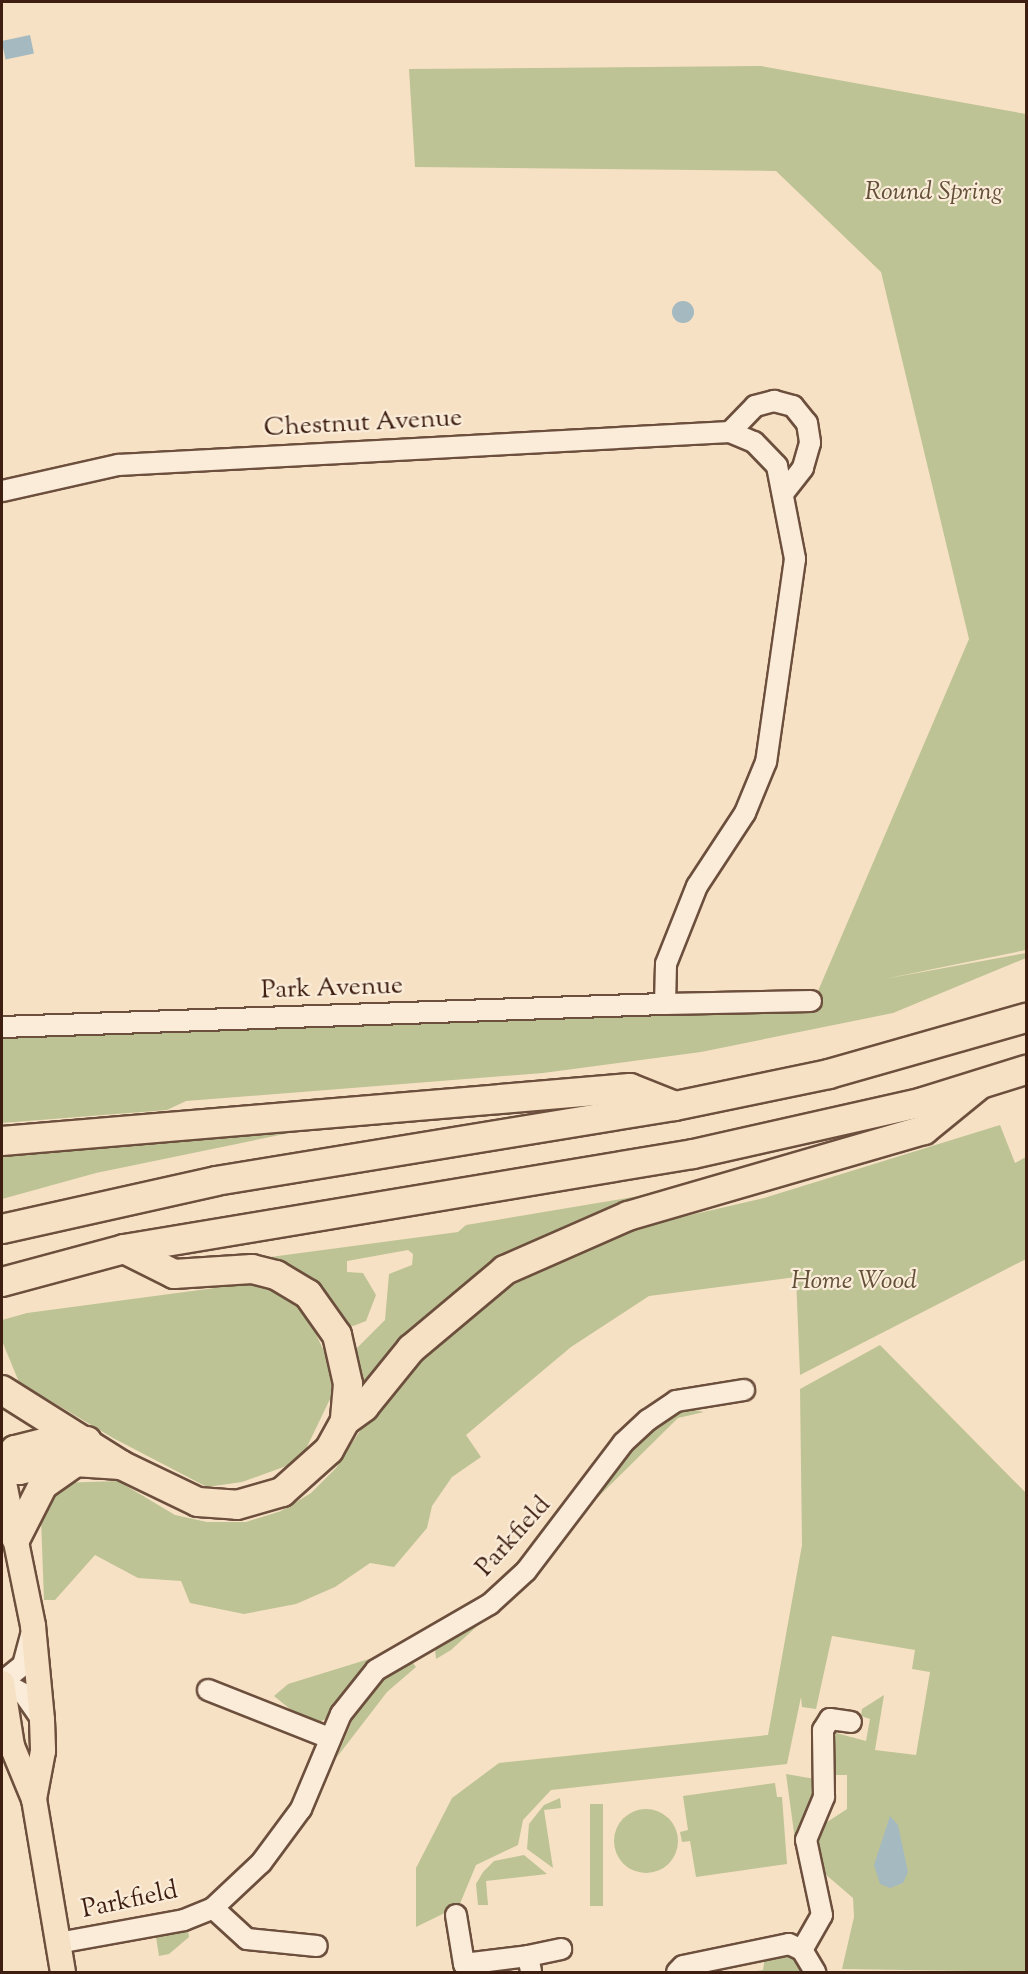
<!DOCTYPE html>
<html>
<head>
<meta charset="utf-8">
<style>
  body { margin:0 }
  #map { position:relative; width:1028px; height:1974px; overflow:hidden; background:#f7e1c4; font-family:"Sorts Mill Goudy",serif }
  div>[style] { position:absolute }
  .green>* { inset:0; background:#bdc394; transform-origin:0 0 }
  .round { border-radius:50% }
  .water>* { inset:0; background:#a4bac0; transform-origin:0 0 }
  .roads { filter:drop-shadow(2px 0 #6c4f3d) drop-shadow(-2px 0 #6c4f3d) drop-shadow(0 2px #6c4f3d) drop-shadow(0 -2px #6c4f3d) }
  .minor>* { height:20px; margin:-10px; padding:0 10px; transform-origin:10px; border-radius:10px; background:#faecd9 }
  .major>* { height:24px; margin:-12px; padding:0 12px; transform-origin:12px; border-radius:12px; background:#f7e1c4 }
  .highway>* { height:28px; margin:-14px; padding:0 14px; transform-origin:14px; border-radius:14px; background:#f7e1c4 }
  span { translate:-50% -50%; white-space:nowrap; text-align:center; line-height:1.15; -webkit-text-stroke:4.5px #faecd9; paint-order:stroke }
  .park-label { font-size:26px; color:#645038; font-style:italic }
  .street-label { font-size:26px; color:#3e1e10 }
  .frame { position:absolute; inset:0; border:3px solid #3e1e10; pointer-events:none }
</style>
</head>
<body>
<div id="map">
  <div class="green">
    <i style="clip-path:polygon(761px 66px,1026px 114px,1026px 950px,884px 979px,1026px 953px,1026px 958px,893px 1013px,701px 1052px,543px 1073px,186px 1101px,167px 1110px,2px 1123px,2px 1032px,812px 1005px,969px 639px,881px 272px,776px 171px,415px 167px,409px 69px)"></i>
    <i style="clip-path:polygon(302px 1122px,304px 1130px,96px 1173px,2px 1199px,2px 1151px)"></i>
    <i style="clip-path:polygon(1000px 1125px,1015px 1163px,1026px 1157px,1026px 1259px,800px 1375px,796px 1277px,649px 1296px,571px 1347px,466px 1435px,481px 1457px,452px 1477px,432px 1506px,427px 1528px,394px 1567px,370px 1563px,335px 1587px,296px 1604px,244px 1614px,190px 1603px,181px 1581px,138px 1578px,95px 1555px,55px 1600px,44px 1600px,41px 1519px,58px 1483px,118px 1481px,175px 1515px,207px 1522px,246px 1522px,281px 1511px,311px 1493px,336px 1468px,367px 1420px,443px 1334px,537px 1269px,652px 1224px,764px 1198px)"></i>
    <i style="clip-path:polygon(675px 1190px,581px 1224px,356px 1393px,351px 1354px,385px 1320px,389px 1274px,412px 1265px,413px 1254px,408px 1250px,347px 1261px,347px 1272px,363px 1273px,376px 1295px,366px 1321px,353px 1326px,344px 1324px,324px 1294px,263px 1258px,458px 1232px,466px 1225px)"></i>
    <i style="clip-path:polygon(260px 1282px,305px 1311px,331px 1366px,331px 1397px,305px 1451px,289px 1465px,242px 1482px,207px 1487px,113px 1438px,19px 1382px,2px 1341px,2px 1320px,27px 1313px)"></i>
    <i style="clip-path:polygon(880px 1345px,1026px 1493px,1026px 1972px,842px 1969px,854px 1917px,853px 1898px,824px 1873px,815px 1847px,821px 1826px,847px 1809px,847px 1775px,833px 1775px,830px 1754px,836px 1733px,866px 1741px,870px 1719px,861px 1716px,862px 1709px,884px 1695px,875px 1750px,916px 1755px,930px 1672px,912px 1669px,915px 1650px,832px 1636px,816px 1709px,802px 1707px,801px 1697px,787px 1764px,551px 1790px,523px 1820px,518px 1845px,476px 1865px,459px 1906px,416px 1927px,416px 1868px,452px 1798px,499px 1763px,768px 1735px,802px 1545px,800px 1389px)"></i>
    <i style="clip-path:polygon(689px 1409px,704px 1412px,678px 1418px,588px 1507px,634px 1446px,657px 1423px)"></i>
    <i style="clip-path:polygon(485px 1619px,451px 1650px,436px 1659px,435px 1649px)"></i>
    <i style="clip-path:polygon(369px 1659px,330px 1717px,317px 1723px,301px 1718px,274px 1696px,288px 1684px)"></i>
    <i style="clip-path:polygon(410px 1659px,416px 1667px,387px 1692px,337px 1757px,361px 1699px)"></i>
    <i style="clip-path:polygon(786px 1774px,815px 1779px,815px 1798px,796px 1847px)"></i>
    <i style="clip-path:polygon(775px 1783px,777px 1797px,782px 1797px,787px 1864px,696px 1877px,690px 1841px,682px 1842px,680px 1832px,688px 1830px,683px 1796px)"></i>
    <i style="clip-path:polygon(560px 1798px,561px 1808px,544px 1810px,553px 1868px,527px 1849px,529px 1824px,544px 1805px)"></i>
    <i style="left:590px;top:1804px;width:13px;height:102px"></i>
    <i class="round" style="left:614px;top:1809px;width:64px;height:64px"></i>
    <i style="clip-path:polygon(524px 1855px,547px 1874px,486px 1881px,488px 1905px,478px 1905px,476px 1884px,483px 1872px,494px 1861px)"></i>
    <i style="clip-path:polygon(188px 1931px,189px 1937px,169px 1954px,159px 1956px,156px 1937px)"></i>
    <i style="clip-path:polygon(782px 1950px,800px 1958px,807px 1972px,749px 1972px,763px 1970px,765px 1957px)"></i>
  </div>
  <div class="water">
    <i style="left:30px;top:35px;width:19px;height:29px;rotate:78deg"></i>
    <i class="round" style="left:672px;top:301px;width:22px;height:22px"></i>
    <i style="clip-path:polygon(890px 1816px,898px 1825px,908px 1872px,903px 1883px,890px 1888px,880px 1884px,874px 1865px)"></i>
  </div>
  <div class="roads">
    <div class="minor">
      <i style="left:730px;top:432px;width:36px;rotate:-46deg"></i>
      <i style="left:755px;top:406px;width:20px;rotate:-15deg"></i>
      <i style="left:774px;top:401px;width:20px;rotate:15deg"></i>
      <i style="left:793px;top:406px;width:22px;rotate:51deg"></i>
      <i style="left:807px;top:423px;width:20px;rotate:81deg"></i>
      <i style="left:810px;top:443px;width:26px;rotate:106deg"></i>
      <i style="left:803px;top:468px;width:29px;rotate:128deg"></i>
      <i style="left:2px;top:491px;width:119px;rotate:-12.6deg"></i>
      <i style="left:118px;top:465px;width:613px;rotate:-3.09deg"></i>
      <i style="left:730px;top:432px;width:26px;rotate:23deg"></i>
      <i style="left:754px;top:442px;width:33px;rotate:46deg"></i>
      <i style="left:777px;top:466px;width:95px;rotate:79deg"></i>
      <i style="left:795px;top:559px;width:205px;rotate:98.1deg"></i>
      <i style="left:766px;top:762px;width:55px;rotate:112.4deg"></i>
      <i style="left:745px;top:813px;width:87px;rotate:123.3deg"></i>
      <i style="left:697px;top:886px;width:84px;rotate:111.7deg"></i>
      <i style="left:666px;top:964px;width:40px;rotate:91.4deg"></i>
      <i style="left:665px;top:1004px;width:146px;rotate:-1.2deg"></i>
      <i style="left:2px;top:1027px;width:663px;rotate:-1.99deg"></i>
      <i style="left:2px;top:1682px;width:27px;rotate:-39deg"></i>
      <i style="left:23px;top:1665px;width:31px;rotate:-75deg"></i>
      <i style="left:2px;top:1682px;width:25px;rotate:29deg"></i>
      <i style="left:24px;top:1694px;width:32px;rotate:55deg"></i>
      <i style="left:208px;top:1690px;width:130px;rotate:21.6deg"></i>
      <i style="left:213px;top:1908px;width:46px;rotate:42.4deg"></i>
      <i style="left:247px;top:1939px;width:70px;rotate:5.7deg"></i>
      <i style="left:456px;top:1915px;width:50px;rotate:80.7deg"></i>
      <i style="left:464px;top:1964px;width:64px;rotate:-7.1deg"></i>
      <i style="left:528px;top:1956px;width:16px;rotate:79deg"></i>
      <i style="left:58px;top:1943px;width:128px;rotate:-10.3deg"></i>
      <i style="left:184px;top:1920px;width:31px;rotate:-22deg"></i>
      <i style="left:213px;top:1908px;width:66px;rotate:-43.2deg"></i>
      <i style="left:261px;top:1863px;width:67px;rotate:-53.5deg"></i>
      <i style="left:301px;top:1809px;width:103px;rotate:-67.2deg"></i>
      <i style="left:341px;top:1714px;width:56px;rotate:-51.5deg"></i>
      <i style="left:376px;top:1670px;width:132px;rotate:-30.1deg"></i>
      <i style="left:490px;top:1604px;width:49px;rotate:-42.5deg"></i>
      <i style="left:526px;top:1571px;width:161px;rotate:-52.8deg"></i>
      <i style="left:623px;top:1443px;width:34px;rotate:-43deg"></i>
      <i style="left:648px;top:1420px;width:34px;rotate:-34deg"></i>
      <i style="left:676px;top:1401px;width:69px;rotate:-9.2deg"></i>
      <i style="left:802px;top:1950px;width:40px;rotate:-60.3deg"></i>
      <i style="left:822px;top:1915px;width:77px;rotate:-102deg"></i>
      <i style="left:806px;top:1840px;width:47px;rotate:-67.3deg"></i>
      <i style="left:824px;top:1797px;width:67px;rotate:-90.9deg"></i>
      <i style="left:823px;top:1730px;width:13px;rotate:-58deg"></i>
      <i style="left:830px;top:1719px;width:21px;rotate:8deg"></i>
      <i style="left:528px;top:1956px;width:34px;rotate:-12deg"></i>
      <i style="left:677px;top:1972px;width:8px;rotate:-45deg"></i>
      <i style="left:683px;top:1966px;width:108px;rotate:-11.7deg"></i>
      <i style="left:789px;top:1944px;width:14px;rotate:25deg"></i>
      <i style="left:802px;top:1950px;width:26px;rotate:59deg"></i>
    </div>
    <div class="major">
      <i style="left:2px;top:1473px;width:156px;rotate:78.5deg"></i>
      <i style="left:33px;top:1626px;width:94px;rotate:84.5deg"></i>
      <i style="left:42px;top:1720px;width:31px;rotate:88deg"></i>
      <i style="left:43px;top:1751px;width:49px;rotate:100.6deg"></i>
      <i style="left:2px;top:1683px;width:64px;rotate:81deg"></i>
      <i style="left:12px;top:1746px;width:57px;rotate:67.5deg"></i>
      <i style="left:34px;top:1799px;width:175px;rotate:80.5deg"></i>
    </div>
    <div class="highway">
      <i style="left:2px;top:1141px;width:630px;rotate:-4.82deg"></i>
      <i style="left:630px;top:1088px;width:48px;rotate:21.8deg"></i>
      <i style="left:2px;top:1229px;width:219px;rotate:-12.6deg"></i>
      <i style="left:216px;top:1181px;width:465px;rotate:-9.3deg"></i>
      <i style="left:675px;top:1106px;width:157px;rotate:-11.7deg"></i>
      <i style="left:829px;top:1074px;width:205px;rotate:-15.9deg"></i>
      <i style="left:124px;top:1249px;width:56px;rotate:26.6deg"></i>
      <i style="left:174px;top:1274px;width:78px;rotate:-3.7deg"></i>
      <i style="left:252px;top:1269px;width:25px;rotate:14deg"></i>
      <i style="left:276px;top:1275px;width:37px;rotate:31deg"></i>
      <i style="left:308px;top:1294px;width:50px;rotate:54.7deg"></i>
      <i style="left:337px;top:1335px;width:50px;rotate:77.3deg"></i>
      <i style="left:348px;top:1384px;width:37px;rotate:95deg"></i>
      <i style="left:2px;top:1282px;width:126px;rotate:-15.1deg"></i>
      <i style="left:124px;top:1249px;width:577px;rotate:-9.48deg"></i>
      <i style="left:693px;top:1154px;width:236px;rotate:-12.7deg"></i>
      <i style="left:923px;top:1102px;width:108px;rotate:-17.3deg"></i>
      <i style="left:2px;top:1390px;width:141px;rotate:32.2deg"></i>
      <i style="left:121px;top:1465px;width:85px;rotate:25.7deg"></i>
      <i style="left:198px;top:1502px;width:39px;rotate:4deg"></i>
      <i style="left:237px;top:1505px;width:47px;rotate:-16.1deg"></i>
      <i style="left:282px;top:1492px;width:63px;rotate:-41.8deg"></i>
      <i style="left:329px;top:1450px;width:33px;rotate:-61deg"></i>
      <i style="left:345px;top:1421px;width:24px;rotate:-36deg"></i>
      <i style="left:364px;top:1407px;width:75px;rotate:-51deg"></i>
      <i style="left:411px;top:1349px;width:123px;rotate:-40deg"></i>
      <i style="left:505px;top:1270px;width:134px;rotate:-23.7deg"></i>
      <i style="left:628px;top:1216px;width:308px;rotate:-16.2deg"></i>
      <i style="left:924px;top:1130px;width:70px;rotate:-39.2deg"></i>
      <i style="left:2px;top:1464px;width:19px;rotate:-47deg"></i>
      <i style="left:15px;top:1450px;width:45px;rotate:-14deg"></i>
      <i style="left:59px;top:1439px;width:28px;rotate:4deg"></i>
      <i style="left:2px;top:1467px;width:17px;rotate:10deg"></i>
      <i style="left:19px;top:1470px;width:41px;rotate:-12.7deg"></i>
      <i style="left:59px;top:1461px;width:62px;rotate:3.7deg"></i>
      <i style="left:16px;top:1538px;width:59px;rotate:-63deg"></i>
      <i style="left:43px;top:1485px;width:37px;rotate:-35deg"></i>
    </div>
  </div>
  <div class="park-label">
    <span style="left:934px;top:193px">Round Spring</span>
    <span style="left:854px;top:1282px">Home Wood</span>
  </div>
  <div class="street-label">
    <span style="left:363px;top:424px;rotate:-3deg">Chestnut Avenue</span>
    <span style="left:332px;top:989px;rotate:-2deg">Park Avenue</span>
    <span style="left:514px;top:1537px;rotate:-48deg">Parkfield</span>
    <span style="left:130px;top:1901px;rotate:-12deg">Parkfield</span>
  </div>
  <div class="frame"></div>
</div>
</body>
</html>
